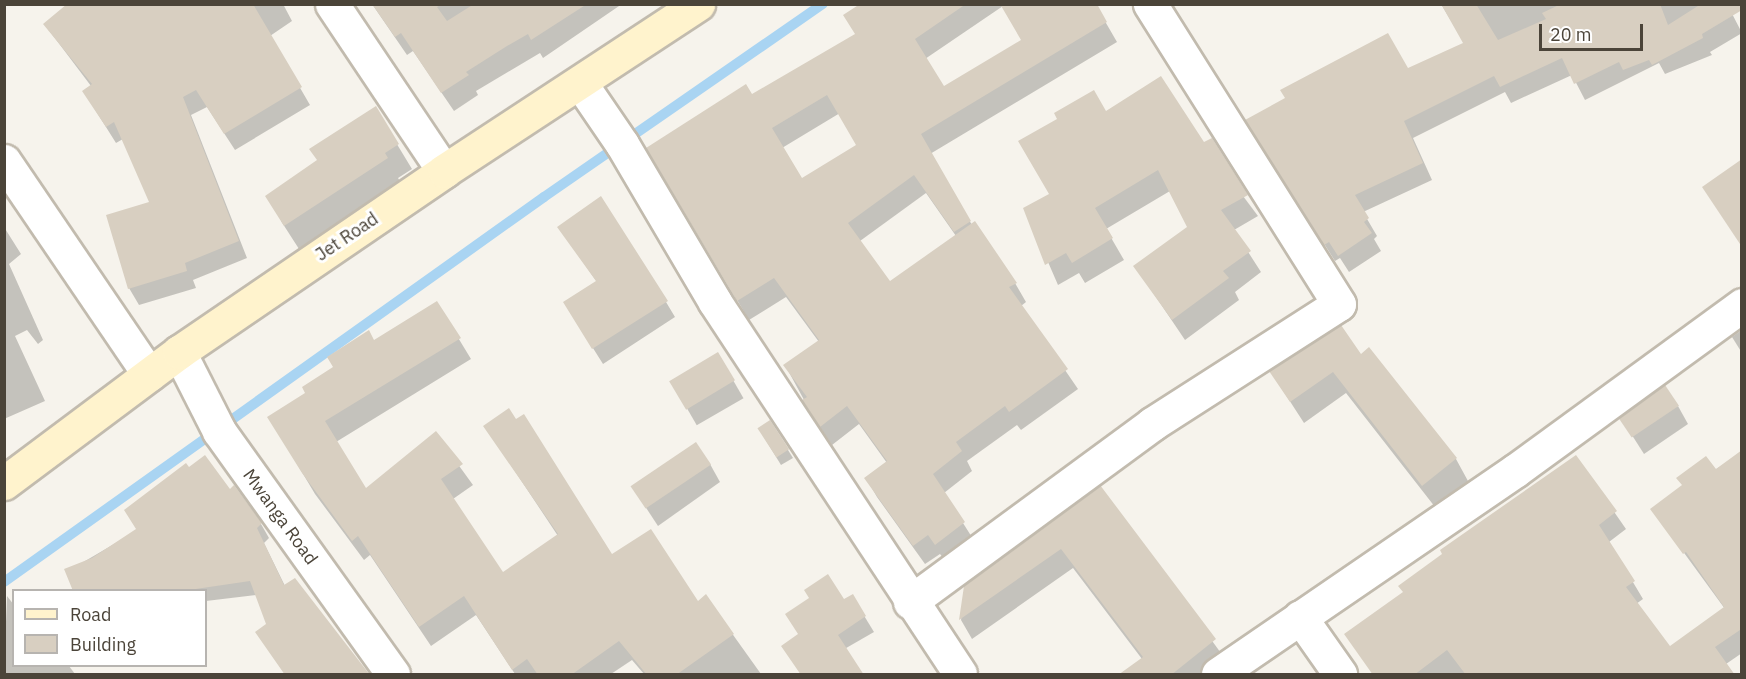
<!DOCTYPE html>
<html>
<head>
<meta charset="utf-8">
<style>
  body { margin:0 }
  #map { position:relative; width:1746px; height:679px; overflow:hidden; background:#f6f3ec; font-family:"IBM Plex Sans",sans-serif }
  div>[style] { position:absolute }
  .shadow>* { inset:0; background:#0003; transform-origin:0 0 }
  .stream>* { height:10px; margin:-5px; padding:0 5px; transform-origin:5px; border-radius:5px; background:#a9d4f2 }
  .building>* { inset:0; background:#d8cfc1; transform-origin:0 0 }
  .roads { filter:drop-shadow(2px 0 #c2bbae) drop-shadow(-2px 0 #c2bbae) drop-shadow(0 2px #c2bbae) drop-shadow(0 -2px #c2bbae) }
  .street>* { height:33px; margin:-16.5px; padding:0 16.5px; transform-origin:16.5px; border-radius:16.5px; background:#fff }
  .secondary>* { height:33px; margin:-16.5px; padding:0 16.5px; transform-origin:16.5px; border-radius:16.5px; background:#fff3cd }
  span { translate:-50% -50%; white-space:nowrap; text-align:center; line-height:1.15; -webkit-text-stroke:6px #fff; paint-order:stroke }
  .street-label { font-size:18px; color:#4b4439 }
  .frame { position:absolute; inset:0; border:6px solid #4b4439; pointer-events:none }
  .legend { position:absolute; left:12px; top:589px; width:195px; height:78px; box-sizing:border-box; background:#fff; border:2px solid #b7b4b0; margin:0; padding:8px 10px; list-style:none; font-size:18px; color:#4b4439 }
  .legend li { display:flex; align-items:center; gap:12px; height:30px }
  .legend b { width:30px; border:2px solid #b7b4b0 }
  .scale { position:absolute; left:1539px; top:24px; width:104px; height:27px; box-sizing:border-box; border:3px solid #4b4439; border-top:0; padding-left:8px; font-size:18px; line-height:21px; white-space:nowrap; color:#4b4439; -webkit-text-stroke:4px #fff; paint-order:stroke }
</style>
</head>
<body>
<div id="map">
  <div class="shadow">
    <i style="clip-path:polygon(70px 4px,283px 4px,292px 21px,270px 36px,310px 105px,235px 150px,207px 107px,191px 115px,247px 258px,193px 280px,196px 288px,139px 305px,129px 288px,151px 203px,123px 139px,116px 143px,94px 108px,91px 86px,45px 25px)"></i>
    <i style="clip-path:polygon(372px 4px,622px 4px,543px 58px,540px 53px,476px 91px,478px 95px,454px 111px,413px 51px,407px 55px)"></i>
    <i style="clip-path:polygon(evenodd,862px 4px,1095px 4px,1117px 42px,930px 154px,972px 225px,1015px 283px,1026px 302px,1021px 306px,1078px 389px,1021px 430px,1017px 425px,967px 461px,972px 471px,944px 493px,975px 542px,947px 563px,940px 554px,925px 564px,877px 497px,866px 478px,887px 463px,859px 424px,832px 445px,815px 420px,785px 365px,819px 342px,786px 297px,749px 320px,648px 149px,752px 96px,856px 35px,862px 4px,1003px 6px,1023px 41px,943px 88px,925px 59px,1003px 6px,862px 4px,840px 113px,858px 145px,801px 180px,782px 148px,840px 113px,862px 4px,926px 193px,956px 236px,889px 283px,860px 241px,926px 193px)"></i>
    <i style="clip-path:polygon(1441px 4px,1727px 4px,1742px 33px,1710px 52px,1712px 55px,1665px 74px,1659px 63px,1585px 100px,1572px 75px,1511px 103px,1505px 92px,1413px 138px,1432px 180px,1363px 212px,1377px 236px,1374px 239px,1381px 251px,1349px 272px,1340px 258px,1335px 261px,1257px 137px,1465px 44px)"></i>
    <i style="clip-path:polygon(375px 108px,412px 169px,398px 178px,401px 183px,299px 249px,281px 221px)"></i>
    <i style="clip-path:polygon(1106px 113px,1204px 144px,1258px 216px,1234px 230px,1261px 272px,1235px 292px,1239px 300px,1185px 340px,1135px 266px,1189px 227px,1170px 191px,1106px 229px,1124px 260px,1085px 283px,1079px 273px,1058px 285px,1025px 209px,1051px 195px)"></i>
    <i style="clip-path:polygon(4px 227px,21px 254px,9px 264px,43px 340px,38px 344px,27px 330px,15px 336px,45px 401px,4px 419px)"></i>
    <i style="clip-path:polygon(559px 228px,666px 302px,675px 317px,603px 364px,574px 318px,597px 282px)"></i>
    <i style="clip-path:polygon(437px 303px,471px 359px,336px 442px,365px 491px,436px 434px,473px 485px,453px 499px,503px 574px,558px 536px,485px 426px,611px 556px,697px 603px,706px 597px,761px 674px,644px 674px,632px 660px,611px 674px,515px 674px,476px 615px,431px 646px,370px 555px,364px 560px,315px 494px,281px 437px,307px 394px,374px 342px)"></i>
    <i style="clip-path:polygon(1742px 330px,1742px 353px,1732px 337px)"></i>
    <i style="left:718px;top:354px;width:51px;height:54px;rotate:60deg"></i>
    <i style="clip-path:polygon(1360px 356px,1456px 459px,1468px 481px,1435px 507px,1346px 393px,1304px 423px,1271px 372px)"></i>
    <i style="clip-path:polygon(1678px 406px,1688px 424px,1644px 454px,1621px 418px)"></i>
    <i style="clip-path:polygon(759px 429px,788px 450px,793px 458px,781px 465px)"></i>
    <i style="clip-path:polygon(1742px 453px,1742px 653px,1726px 664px,1733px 674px,1373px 674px,1404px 593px,1576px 457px,1626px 529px,1609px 542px,1643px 599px,1636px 604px,1670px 648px,1725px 609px,1652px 509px)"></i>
    <i style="clip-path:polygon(710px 464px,720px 482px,658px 526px,633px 488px)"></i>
    <i style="clip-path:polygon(189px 469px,230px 491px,261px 524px,269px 538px,264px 543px,285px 586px,368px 674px,285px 674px,257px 633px,268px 625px,257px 595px,206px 601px,206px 590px,96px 590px,80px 564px,138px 530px)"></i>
    <i style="clip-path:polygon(1100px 487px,1226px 660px,1206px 674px,1121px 674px,1142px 659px,1073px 568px,972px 639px,961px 620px,965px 587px)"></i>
    <i style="clip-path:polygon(7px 596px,14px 605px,14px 666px,69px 666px,75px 674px,4px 674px)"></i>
    <i style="clip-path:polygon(852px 596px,874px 632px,801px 674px,844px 602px)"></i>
  </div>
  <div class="stream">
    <i style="left:4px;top:582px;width:663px;rotate:-35.49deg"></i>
    <i style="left:544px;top:197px;width:339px;rotate:-34.7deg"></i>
  </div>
  <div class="building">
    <i style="clip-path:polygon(67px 4px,253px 4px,302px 87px,224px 134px,196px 90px,183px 97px,239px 241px,185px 263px,187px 271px,128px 289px,106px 215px,149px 202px,114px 122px,106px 127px,82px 91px,92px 84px,43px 24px)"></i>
    <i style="clip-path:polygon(372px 4px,442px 4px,437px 7px,447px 21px,474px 4px,587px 4px,531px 40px,528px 34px,507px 46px,466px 72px,469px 75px,441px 93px,401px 33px,395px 37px)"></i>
    <i style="clip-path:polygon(evenodd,860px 4px,966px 4px,915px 39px,944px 86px,1021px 40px,1000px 4px,1097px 4px,1107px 22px,921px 134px,971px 221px,954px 232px,914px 175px,848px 223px,890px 281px,975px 221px,1017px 283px,1009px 287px,1068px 369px,1009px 412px,1005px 406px,956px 442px,962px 451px,933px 474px,965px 522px,935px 545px,928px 535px,913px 546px,864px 478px,887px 461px,847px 406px,820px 427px,802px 400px,807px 397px,783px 365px,819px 340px,774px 278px,737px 301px,646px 148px,746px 84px,752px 94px,855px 34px,843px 15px,860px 4px,827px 95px,856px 145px,802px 178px,772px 128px,827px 95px)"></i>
    <i style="clip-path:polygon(1441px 4px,1476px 4px,1498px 40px,1546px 19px,1542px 13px,1561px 4px,1660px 4px,1668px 25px,1701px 4px,1742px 4px,1742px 10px,1702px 34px,1703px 38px,1652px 65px,1649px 60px,1623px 70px,1619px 62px,1574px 84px,1562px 58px,1500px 87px,1494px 76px,1404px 121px,1423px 163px,1355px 195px,1369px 218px,1364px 222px,1372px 233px,1338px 256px,1329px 242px,1324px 245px,1245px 120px,1285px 98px,1280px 90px,1388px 33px,1408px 68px,1463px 43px)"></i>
    <i style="clip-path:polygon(1161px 76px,1204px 142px,1212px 138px,1248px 195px,1221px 210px,1251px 251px,1223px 271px,1229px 278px,1172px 320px,1133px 266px,1187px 227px,1158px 170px,1095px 208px,1113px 238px,1072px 263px,1066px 253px,1045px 265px,1023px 208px,1049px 194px,1018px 141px,1057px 119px,1054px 113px,1094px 90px,1106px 111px)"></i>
    <i style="clip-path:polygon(376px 106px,399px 144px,385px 153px,388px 158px,284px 226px,265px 196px,317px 160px,309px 149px)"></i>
    <i style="clip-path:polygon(1742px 159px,1742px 247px,1702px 187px)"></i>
    <i style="clip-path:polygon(601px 196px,668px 301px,592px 349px,563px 302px,596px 281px,557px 227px)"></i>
    <i style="clip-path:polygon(437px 301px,461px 338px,325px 421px,366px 488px,436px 431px,463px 464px,441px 479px,503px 572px,558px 534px,483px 426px,509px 408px,516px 419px,524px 414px,612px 554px,651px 529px,698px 601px,706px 594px,734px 634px,676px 675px,647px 675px,619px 641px,571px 675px,538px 675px,527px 659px,512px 670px,464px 596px,419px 627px,358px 536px,352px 541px,302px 473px,267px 417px,305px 393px,302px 387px,333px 367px,327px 357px,369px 330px,374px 340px)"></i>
    <i style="clip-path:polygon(1341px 325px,1361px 354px,1369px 347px,1457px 458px,1422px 486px,1333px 372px,1290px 402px,1269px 371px)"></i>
    <i style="left:718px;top:352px;width:33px;height:57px;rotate:59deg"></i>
    <i style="left:1665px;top:385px;width:25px;height:57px;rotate:56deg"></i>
    <i style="left:770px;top:420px;width:35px;height:15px;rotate:57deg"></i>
    <i style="left:696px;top:442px;width:27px;height:79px;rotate:56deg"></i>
    <i style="clip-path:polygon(1742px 450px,1742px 633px,1740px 630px,1715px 647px,1735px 675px,1466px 675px,1447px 650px,1414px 675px,1373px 675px,1344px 634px,1403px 592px,1398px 586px,1442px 554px,1440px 550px,1576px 455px,1617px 511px,1599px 525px,1635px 581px,1626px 587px,1670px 646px,1724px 607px,1686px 552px,1683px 554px,1650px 509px,1682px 485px,1676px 478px,1706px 456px,1716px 469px)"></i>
    <i style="clip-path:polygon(205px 455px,230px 489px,234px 485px,262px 523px,257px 528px,284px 585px,295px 578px,370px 675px,285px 675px,255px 632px,266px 624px,250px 581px,182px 591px,73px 591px,64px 569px,92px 558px,136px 529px,124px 510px,186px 463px,189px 467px)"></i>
    <i style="clip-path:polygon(1100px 485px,1216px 639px,1171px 675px,1118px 675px,1143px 657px,1061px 549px,959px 620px,964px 586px)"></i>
    <i style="clip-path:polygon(828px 574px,844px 599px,853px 594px,866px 616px,838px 635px,864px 675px,801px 675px,781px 646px,798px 634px,785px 614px,809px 598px,804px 590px)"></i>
  </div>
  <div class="roads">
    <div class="street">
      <i style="left:332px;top:4px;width:201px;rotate:56.2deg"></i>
      <i style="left:581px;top:84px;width:73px;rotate:55.7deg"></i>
      <i style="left:622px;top:144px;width:183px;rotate:59.5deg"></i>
      <i style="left:715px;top:302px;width:445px;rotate:56.6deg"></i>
      <i style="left:4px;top:161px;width:258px;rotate:55.8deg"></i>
      <i style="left:179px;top:352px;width:89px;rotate:63.1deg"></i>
      <i style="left:219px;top:431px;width:299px;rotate:54.4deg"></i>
      <i style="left:910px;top:602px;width:300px;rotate:-36.3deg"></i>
      <i style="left:1152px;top:424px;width:222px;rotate:-32.7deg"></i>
      <i style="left:1339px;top:304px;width:355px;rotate:-122.2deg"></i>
      <i style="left:1300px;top:617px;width:70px;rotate:54.9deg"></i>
      <i style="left:1218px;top:674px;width:361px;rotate:-34.4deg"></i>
      <i style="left:1516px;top:470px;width:280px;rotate:-36.1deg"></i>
    </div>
    <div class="secondary">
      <i style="left:4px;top:483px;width:219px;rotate:-36.8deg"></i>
      <i style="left:179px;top:352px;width:321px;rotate:-34.3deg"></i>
      <i style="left:444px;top:171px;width:304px;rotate:-33.3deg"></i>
    </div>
  </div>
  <div class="street-label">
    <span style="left:347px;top:237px;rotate:-34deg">Jet Road</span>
    <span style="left:280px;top:517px;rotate:54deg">Mwanga Road</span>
  </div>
  <div class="frame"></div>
  <ul class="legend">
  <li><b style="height:8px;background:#fff3cd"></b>Road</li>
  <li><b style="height:16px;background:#d8cfc1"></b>Building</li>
  </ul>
  <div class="scale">20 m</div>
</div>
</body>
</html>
